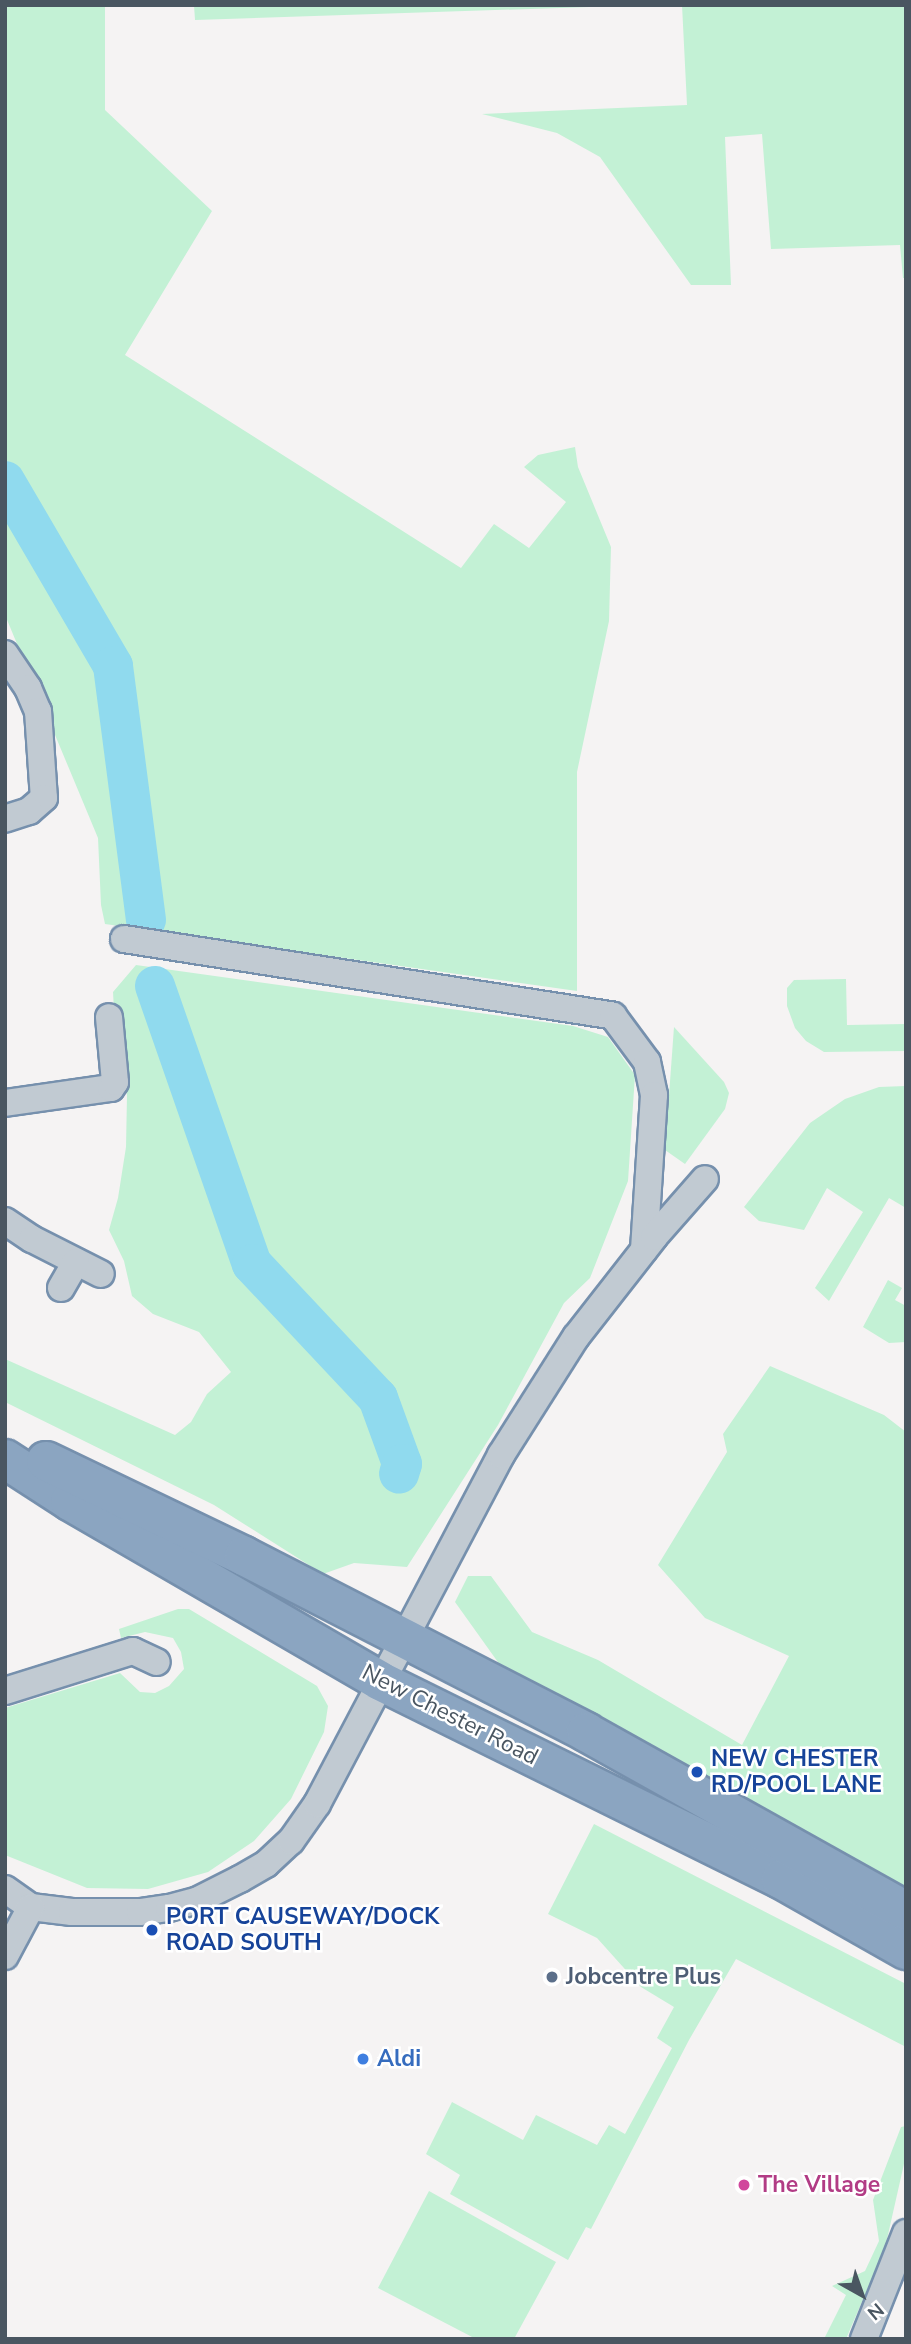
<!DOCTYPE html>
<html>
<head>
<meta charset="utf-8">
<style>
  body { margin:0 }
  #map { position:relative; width:911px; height:2344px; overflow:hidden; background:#f5f3f3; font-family:"Nunito Sans",sans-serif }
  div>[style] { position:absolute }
  .green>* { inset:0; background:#c3f1d5 }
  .river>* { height:40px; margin:-20px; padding:0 20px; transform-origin:20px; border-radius:20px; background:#90daee }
  .roads { filter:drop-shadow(2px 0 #7690ad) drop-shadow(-2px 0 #7690ad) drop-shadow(0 2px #7690ad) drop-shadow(0 -2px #7690ad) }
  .minor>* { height:26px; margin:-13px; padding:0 13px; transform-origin:13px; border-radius:13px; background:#c1cad2 }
  .highway>* { height:38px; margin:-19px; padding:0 19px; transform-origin:19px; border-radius:19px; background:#8ba5c1 }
  .dots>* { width:19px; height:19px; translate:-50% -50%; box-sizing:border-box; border:4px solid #fff; border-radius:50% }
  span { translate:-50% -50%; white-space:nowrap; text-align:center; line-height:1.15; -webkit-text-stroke:5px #fff; paint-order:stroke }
  .street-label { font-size:23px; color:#4a5661 }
  .transit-label { font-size:23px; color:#164399; font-weight:700 }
  .left { translate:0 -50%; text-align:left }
  .service-label { font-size:23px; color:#4e5e75; font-weight:700 }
  .shop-label { font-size:23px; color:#366cbe; font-weight:700 }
  .hotel-label { font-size:23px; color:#b23c85; font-weight:700 }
  .frame { position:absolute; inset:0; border:7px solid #4a5661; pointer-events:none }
  .north { position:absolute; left:827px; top:2260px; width:70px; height:70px; -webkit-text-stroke:5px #fff; paint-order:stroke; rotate:140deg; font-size:19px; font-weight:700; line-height:28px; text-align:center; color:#4a5661 }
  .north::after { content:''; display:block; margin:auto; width:24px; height:32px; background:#4a5661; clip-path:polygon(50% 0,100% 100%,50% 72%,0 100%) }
</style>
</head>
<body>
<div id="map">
  <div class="green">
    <i style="clip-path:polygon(5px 5px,105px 5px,105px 110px,212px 211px,125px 355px,461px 568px,494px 524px,529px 548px,566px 502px,524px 467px,538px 455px,575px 447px,578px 467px,611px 547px,609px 621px,577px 772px,577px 991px,105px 924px,101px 905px,98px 838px,5px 615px)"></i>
    <i style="clip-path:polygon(194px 5px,648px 5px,195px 20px)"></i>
    <i style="clip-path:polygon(682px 5px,906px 5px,906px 278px,903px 278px,900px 245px,771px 249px,762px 134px,725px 137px,731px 285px,691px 285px,600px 157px,557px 133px,482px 114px,687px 105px)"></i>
    <i style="clip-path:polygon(136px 965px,573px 1026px,608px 1037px,635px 1075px,628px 1181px,590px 1278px,564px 1303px,498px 1425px,407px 1567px,354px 1563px,323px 1574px,214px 1505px,5px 1402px,5px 1359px,175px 1435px,191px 1422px,207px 1394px,231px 1372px,199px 1332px,153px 1314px,132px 1296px,124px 1261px,109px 1230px,118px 1198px,126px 1147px,127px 1095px,115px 1029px,113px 992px)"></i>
    <i style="clip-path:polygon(846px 979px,847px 1025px,906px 1024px,906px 1051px,824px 1052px,806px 1041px,795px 1028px,787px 1006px,787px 988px,794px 980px)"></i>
    <i style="clip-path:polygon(674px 1027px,724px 1082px,729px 1093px,725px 1109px,685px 1164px,665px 1150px)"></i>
    <i style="clip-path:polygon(906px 1086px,906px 1208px,889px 1198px,829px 1301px,815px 1288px,863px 1212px,827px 1188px,804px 1230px,759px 1221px,744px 1207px,810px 1123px,845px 1099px,879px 1087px)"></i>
    <i style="clip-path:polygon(888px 1280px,902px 1288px,895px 1300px,906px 1306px,906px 1342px,889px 1343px,863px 1327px)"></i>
    <i style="clip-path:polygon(770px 1366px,884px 1415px,906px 1432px,906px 1895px,505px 1672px,455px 1602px,468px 1576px,491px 1576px,532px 1632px,598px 1660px,742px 1745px,789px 1656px,705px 1618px,658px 1565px,727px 1452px,723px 1434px)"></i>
    <i style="clip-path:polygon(178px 1609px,189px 1609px,317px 1686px,328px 1706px,324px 1732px,291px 1799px,254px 1841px,208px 1872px,148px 1889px,87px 1888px,5px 1855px,5px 1708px,120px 1673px,140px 1692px,155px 1693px,169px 1686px,184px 1669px,181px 1652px,173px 1638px,145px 1632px,121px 1638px,119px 1629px)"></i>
    <i style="clip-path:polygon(594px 1824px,906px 1984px,906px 2047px,736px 1959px,689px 2040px,591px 2229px,586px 2227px,568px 2260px,450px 2194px,460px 2175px,426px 2154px,452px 2102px,523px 2140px,536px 2115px,597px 2145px,609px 2125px,625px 2134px,672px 2048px,657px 2038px,674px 2007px,641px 1987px,597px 1938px,548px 1914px)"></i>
    <i style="clip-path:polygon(906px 2126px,906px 2155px,885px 2248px,846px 2339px,824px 2339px,846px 2295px,832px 2286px,865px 2271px,879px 2241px,873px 2200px,901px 2127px)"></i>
    <i style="clip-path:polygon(429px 2191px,556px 2262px,514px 2339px,476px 2339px,378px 2288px)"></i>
  </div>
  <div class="river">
    <i style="left:5px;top:481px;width:214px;rotate:59.7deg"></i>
    <i style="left:113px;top:666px;width:256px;rotate:82.6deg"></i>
    <i style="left:155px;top:986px;width:294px;rotate:70.8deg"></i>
    <i style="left:252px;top:1264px;width:184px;rotate:46.8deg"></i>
    <i style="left:378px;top:1398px;width:70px;rotate:70deg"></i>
    <i style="left:402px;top:1464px;width:10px;rotate:107deg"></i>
  </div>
  <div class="roads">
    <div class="minor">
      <i style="left:5px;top:654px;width:41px;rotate:55.9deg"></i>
      <i style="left:28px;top:688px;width:25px;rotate:67deg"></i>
      <i style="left:38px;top:711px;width:87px;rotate:86.1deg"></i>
      <i style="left:44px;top:798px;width:20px;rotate:139deg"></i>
      <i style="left:29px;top:811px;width:25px;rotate:162deg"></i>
      <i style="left:124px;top:939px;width:495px;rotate:8.9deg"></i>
      <i style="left:613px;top:1016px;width:57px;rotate:53.5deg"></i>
      <i style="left:647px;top:1062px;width:34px;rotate:78deg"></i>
      <i style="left:654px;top:1095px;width:155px;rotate:93.7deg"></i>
      <i style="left:5px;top:1103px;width:107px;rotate:-8.1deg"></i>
      <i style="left:111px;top:1088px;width:7px;rotate:-56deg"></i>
      <i style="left:115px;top:1082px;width:65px;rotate:-95.3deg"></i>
      <i style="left:5px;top:1221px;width:32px;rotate:34deg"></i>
      <i style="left:32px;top:1239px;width:77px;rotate:26.9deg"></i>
      <i style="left:61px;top:1288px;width:30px;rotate:-60deg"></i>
      <i style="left:5px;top:1691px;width:134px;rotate:-17.4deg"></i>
      <i style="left:133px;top:1651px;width:26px;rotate:25deg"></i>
      <i style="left:5px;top:1889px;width:32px;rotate:35deg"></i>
      <i style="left:31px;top:1907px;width:41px;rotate:7deg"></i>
      <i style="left:72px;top:1912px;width:68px"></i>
      <i style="left:140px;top:1912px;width:29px;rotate:-8deg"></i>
      <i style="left:169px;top:1908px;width:30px;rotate:-15deg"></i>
      <i style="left:198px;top:1900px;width:47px;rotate:-26.6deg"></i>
      <i style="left:240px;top:1879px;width:30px;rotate:-30deg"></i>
      <i style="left:266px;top:1864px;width:34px;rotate:-43deg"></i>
      <i style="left:291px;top:1841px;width:45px;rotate:-54.9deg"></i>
      <i style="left:317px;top:1804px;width:395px;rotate:-62.2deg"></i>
      <i style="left:501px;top:1455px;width:140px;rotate:-57.6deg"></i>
      <i style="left:576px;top:1337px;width:127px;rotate:-52deg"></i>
      <i style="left:654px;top:1237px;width:77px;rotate:-48.7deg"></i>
      <i style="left:5px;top:1956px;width:55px;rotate:-62deg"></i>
      <i style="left:864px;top:2339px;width:114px;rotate:-68.4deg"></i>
    </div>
    <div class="highway">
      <i style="left:5px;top:1459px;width:77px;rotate:32.9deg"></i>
      <i style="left:70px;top:1501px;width:358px;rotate:30.1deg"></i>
      <i style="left:380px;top:1681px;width:447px;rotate:26.3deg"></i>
      <i style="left:781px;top:1879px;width:144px;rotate:29.6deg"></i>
      <i style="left:46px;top:1461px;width:220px;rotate:25.6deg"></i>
      <i style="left:244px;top:1556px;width:385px;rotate:27.2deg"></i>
      <i style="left:586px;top:1732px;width:367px;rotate:29.2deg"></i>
    </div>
  </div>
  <div class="dots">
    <i style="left:697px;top:1772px;background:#1a4fb4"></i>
    <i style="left:152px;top:1930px;background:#1a4fb4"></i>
    <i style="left:552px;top:1977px;background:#5c6f8a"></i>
    <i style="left:363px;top:2059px;background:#3f7fe0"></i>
    <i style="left:744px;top:2185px;background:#d1479c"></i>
  </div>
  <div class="street-label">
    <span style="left:450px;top:1715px;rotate:27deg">New Chester Road</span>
  </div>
  <div class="transit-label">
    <span class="left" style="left:711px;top:1772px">NEW CHESTER<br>RD/POOL LANE</span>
    <span class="left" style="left:166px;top:1930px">PORT CAUSEWAY/DOCK<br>ROAD SOUTH</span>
  </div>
  <div class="service-label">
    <span class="left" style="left:566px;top:1977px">Jobcentre Plus</span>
  </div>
  <div class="shop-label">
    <span class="left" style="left:377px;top:2059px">Aldi</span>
  </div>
  <div class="hotel-label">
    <span class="left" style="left:758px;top:2185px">The Village</span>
  </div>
  <div class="frame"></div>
  <div class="north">N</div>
</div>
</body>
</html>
